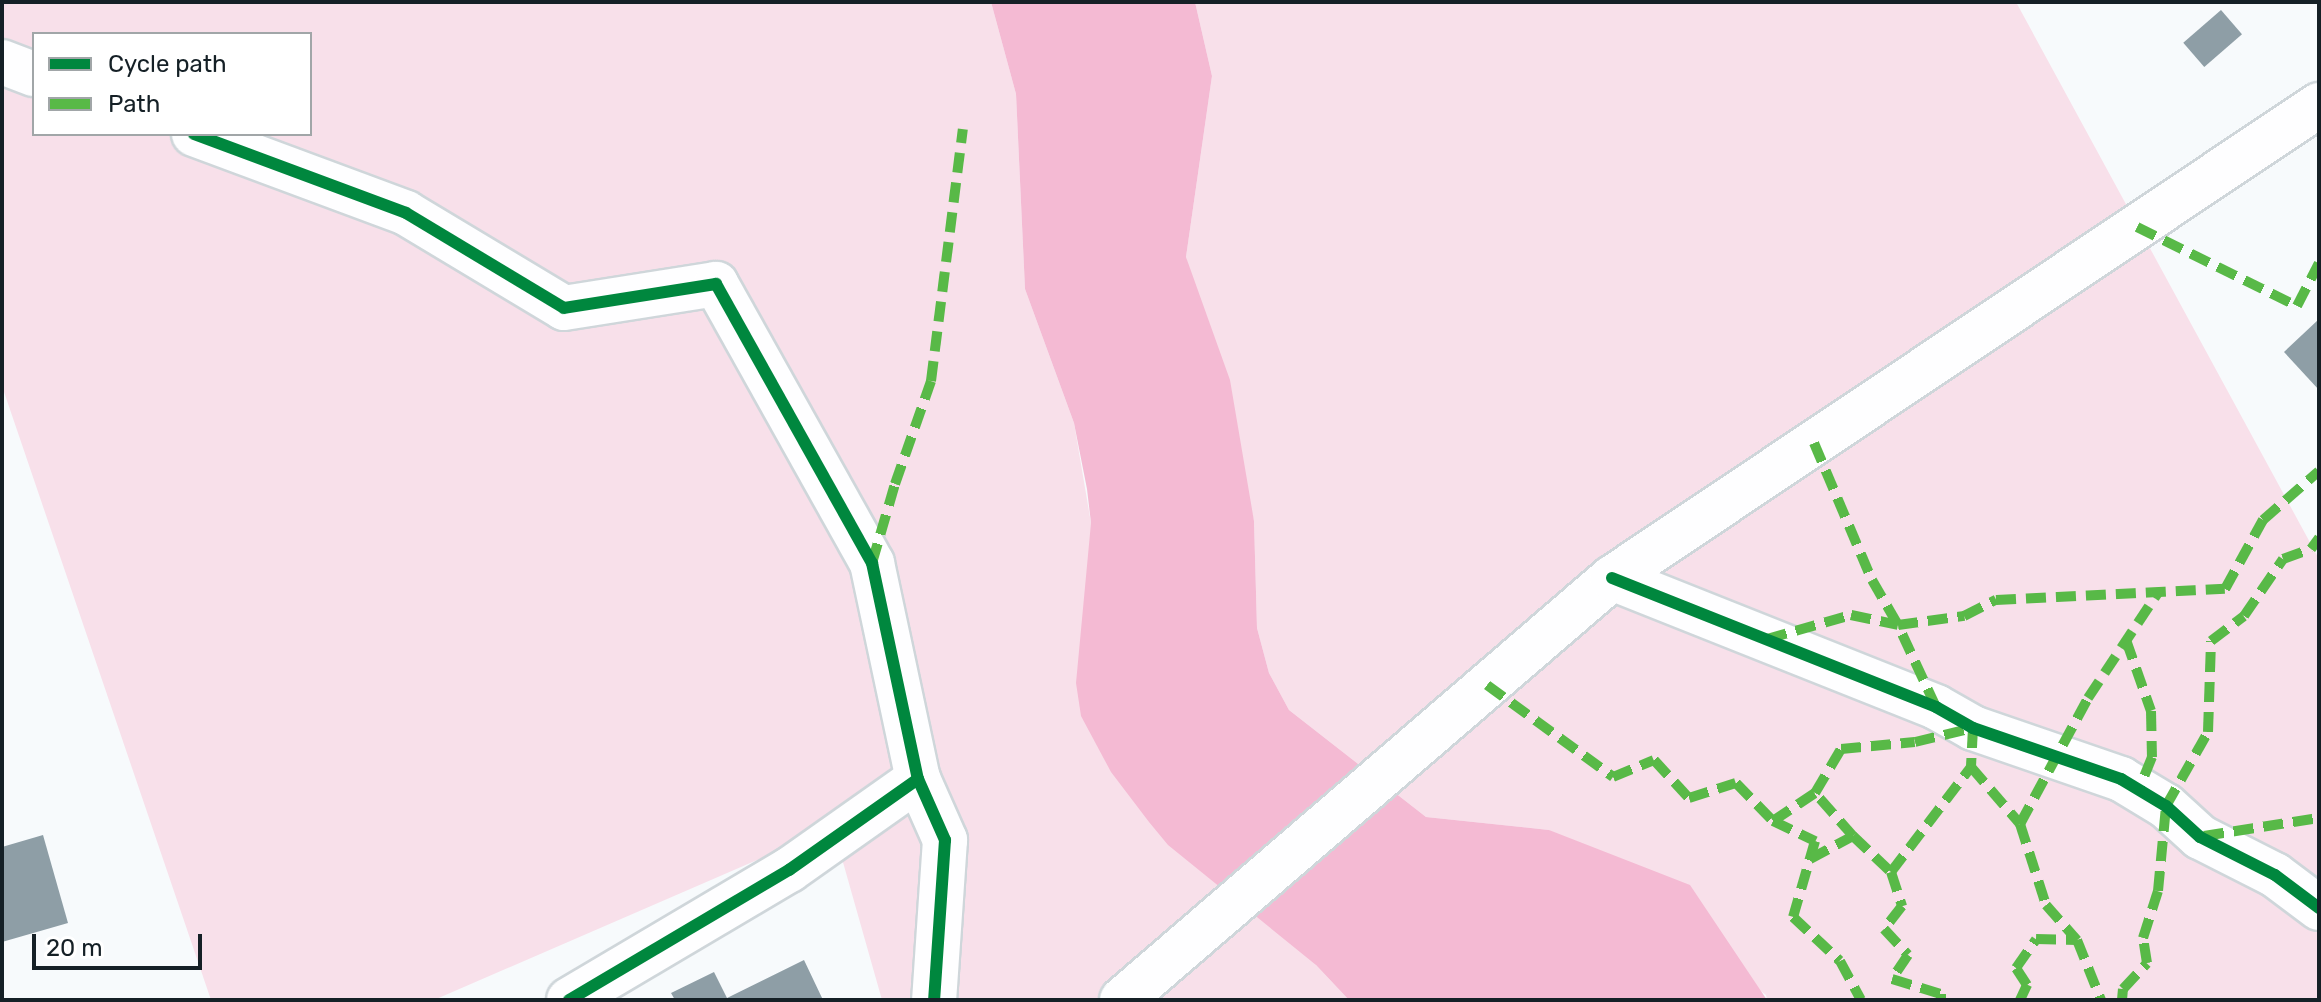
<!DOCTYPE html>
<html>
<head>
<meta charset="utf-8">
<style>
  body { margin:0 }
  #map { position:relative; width:2321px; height:1002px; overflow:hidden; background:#f7fafc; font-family:Rubik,sans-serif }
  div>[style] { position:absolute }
  .green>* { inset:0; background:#f8e0ea }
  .water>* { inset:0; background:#f4bad3 }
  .building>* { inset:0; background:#8e9ea6; transform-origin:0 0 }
  .roads { filter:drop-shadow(2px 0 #cfd6da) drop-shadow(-2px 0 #cfd6da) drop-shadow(0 2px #cfd6da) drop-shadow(0 -2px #cfd6da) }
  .street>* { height:44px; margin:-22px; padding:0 22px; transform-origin:22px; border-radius:22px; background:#fefeff }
  .secondary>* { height:44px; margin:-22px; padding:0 22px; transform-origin:22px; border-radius:22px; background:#fefeff }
  .quiet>* { height:10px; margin-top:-5px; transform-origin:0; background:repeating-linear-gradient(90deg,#58b947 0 20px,transparent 0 30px) }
  .cycleway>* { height:12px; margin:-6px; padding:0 6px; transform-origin:6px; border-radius:6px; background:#00873e }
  span { translate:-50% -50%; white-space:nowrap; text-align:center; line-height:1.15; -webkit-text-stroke:8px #fff; paint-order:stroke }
  .frame { position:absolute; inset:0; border:4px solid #152026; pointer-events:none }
  .legend { position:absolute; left:32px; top:32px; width:280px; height:104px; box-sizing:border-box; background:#fff; border:2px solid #a1a6a8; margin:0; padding:10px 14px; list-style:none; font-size:24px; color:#152026 }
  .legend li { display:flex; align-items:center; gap:16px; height:40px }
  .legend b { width:40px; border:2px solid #a1a6a8 }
  .scale { position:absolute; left:32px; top:934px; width:170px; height:36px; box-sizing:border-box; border:4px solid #152026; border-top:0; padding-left:10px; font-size:24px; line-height:28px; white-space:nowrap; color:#152026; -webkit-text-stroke:6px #fff; paint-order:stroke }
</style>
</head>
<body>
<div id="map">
  <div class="green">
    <i style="clip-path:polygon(evenodd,2px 2px,991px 2px,1016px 94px,1025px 289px,1074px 423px,1091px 523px,1316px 965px,1349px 1000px,882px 1000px,833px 827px,434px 1000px,211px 1000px,2px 386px,2px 2px,34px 34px,310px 34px,310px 134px,34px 134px,34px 34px)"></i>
    <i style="clip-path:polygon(1195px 2px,2016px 2px,2319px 559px,2319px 1000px,1767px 1000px,1766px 995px,1549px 830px,1426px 817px,1289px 710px,1269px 673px,1257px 628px,1254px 521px,1186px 257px,1212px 76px)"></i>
  </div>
  <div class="water">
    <i style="clip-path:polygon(991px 2px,1195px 2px,1212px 76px,1186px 257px,1230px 380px,1254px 521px,1257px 628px,1269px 673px,1289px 710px,1426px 817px,1549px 830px,1690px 885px,1767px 1000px,1349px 1000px,1316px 965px,1168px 845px,1149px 822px,1111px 772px,1081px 716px,1076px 683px,1091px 523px,1087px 489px,1074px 423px,1025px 289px,1016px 94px)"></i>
  </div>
  <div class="building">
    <i style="left:2221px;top:10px;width:32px;height:50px;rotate:49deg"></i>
    <i style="clip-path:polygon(2319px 319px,2319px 390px,2284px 352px)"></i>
    <i style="clip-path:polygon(43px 835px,68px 923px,2px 942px,2px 847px)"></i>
    <i style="clip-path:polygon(804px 960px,823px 1000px,675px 1000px,671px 993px,714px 972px,727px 998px)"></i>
  </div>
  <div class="roads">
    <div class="street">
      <i style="left:2px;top:62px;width:34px;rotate:21deg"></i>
      <i style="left:194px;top:134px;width:226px;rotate:20.4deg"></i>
      <i style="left:406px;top:213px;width:184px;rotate:31deg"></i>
      <i style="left:564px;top:308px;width:154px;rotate:-9deg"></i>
      <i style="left:716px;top:284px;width:320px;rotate:60.8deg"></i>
      <i style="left:872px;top:563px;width:221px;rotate:78deg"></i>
      <i style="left:918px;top:779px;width:67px;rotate:66.1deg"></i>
      <i style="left:945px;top:840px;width:160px;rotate:93.9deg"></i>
      <i style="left:1612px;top:578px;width:349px;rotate:21.7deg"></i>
      <i style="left:1936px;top:707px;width:43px;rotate:29.6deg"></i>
      <i style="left:1973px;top:728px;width:157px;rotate:19deg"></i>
      <i style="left:2121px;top:779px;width:52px;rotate:31deg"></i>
      <i style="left:2166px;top:806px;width:46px;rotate:42.4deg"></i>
      <i style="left:2200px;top:837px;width:84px;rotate:26.9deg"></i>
      <i style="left:2275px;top:875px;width:55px;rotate:36.9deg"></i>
      <i style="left:569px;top:1000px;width:256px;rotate:-30.6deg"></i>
      <i style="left:789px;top:870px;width:158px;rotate:-35.2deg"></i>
    </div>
    <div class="secondary">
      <i style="left:1122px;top:1000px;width:647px;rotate:-40.74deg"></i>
      <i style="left:1612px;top:578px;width:851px;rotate:-33.78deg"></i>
    </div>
  </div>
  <div class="quiet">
    <i style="left:2137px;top:227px;width:178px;rotate:26.3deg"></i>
    <i style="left:2297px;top:306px;width:48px;rotate:-62.9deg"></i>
    <i style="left:1814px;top:443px;width:149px;rotate:67.1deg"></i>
    <i style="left:1872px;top:580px;width:52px;rotate:60deg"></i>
    <i style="left:872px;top:563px;width:82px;rotate:-73.8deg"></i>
    <i style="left:895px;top:484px;width:109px;rotate:-70.7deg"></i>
    <i style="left:931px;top:381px;width:254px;rotate:-82.8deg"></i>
    <i style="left:1767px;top:639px;width:87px;rotate:-15.9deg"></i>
    <i style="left:1851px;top:615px;width:48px;rotate:12deg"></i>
    <i style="left:2126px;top:640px;width:75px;rotate:70.6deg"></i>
    <i style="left:2151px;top:711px;width:46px;rotate:88.8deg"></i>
    <i style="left:2152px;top:757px;width:35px;rotate:112deg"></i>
    <i style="left:1487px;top:685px;width:156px;rotate:36.1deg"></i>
    <i style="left:1613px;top:777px;width:44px;rotate:-22.5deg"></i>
    <i style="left:1654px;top:760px;width:52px;rotate:47.4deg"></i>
    <i style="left:1689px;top:798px;width:49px;rotate:-17.7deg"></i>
    <i style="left:1736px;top:783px;width:53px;rotate:45.8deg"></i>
    <i style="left:1773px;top:821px;width:47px;rotate:25.5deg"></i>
    <i style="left:1815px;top:841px;width:79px;rotate:106.1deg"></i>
    <i style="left:1793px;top:917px;width:64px;rotate:43.1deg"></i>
    <i style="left:1840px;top:961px;width:44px;rotate:61.7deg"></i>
    <i style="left:1936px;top:707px;width:90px;rotate:-114.9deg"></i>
    <i style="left:1898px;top:625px;width:67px;rotate:-7.8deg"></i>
    <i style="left:1964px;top:616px;width:36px;rotate:-27deg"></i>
    <i style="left:1996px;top:600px;width:229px;rotate:-2.8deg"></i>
    <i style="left:2225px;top:589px;width:79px;rotate:-61.2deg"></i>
    <i style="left:2263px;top:520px;width:74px;rotate:-41.2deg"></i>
    <i style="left:1773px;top:821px;width:50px;rotate:-33.7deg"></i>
    <i style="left:1815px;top:793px;width:51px;rotate:-59.4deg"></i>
    <i style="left:1841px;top:749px;width:74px;rotate:-5.4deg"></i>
    <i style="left:1915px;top:742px;width:60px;rotate:-13.6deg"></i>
    <i style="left:1973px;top:728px;width:39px;rotate:93deg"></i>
    <i style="left:1971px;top:767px;width:75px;rotate:49.3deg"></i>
    <i style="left:2020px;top:824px;width:85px;rotate:72.2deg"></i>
    <i style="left:2046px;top:905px;width:47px;rotate:48.5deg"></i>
    <i style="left:2077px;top:940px;width:65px;rotate:68.2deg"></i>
    <i style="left:2020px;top:824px;width:143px;rotate:-61.6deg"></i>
    <i style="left:2088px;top:698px;width:128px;rotate:-56.4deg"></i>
    <i style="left:1853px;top:836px;width:52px;rotate:43.5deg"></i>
    <i style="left:1891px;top:872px;width:132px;rotate:-52.7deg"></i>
    <i style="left:2204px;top:836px;width:116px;rotate:-8.9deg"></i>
    <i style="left:1810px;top:859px;width:49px;rotate:-28.1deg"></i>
    <i style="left:1853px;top:836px;width:57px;rotate:-131.5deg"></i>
    <i style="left:1891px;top:872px;width:36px;rotate:72deg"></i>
    <i style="left:1902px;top:906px;width:29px;rotate:128deg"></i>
    <i style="left:1884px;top:929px;width:35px;rotate:47deg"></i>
    <i style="left:1908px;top:955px;width:29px;rotate:124deg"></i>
    <i style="left:1892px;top:979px;width:51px;rotate:17deg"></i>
    <i style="left:1941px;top:994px;width:6px;rotate:90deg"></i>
    <i style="left:2020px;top:1000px;width:17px;rotate:-65deg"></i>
    <i style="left:2027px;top:985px;width:20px;rotate:-123deg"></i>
    <i style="left:2016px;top:968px;width:35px;rotate:-55deg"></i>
    <i style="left:2036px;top:939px;width:41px;rotate:1.4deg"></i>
    <i style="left:2122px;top:1000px;width:11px;rotate:-85deg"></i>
    <i style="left:2123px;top:989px;width:35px;rotate:-47deg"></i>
    <i style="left:2147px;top:963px;width:25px;rotate:-99deg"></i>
    <i style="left:2143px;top:938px;width:49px;rotate:-72.3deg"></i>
    <i style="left:2158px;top:891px;width:85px;rotate:-84.6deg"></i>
    <i style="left:2166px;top:806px;width:85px;rotate:-60.4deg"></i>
    <i style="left:2208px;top:732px;width:91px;rotate:-88.1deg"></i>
    <i style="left:2211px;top:641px;width:41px;rotate:-37.1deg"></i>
    <i style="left:2244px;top:616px;width:69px;rotate:-55.6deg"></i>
    <i style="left:2283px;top:559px;width:30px;rotate:-20deg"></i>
    <i style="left:2311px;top:549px;width:14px;rotate:-54deg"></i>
  </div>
  <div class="cycleway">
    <i style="left:194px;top:134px;width:226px;rotate:20.4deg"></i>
    <i style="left:406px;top:213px;width:184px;rotate:31deg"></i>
    <i style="left:564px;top:308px;width:154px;rotate:-9deg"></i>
    <i style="left:716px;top:284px;width:320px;rotate:60.8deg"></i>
    <i style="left:872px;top:563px;width:221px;rotate:78deg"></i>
    <i style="left:918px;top:779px;width:67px;rotate:66.1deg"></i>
    <i style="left:945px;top:840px;width:160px;rotate:93.9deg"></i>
    <i style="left:1612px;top:578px;width:349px;rotate:21.7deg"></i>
    <i style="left:1936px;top:707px;width:43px;rotate:29.6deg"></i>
    <i style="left:1973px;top:728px;width:157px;rotate:19deg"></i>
    <i style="left:2121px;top:779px;width:52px;rotate:31deg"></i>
    <i style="left:2166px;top:806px;width:46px;rotate:42.4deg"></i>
    <i style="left:2200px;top:837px;width:84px;rotate:26.9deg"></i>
    <i style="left:2275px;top:875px;width:55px;rotate:36.9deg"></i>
    <i style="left:569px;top:1000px;width:256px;rotate:-30.6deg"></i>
    <i style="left:789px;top:870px;width:158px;rotate:-35.2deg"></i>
  </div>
  <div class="frame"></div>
  <ul class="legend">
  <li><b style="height:10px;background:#00873e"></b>Cycle path</li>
  <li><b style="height:10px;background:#58b947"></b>Path</li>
  </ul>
  <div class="scale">20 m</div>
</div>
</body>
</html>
